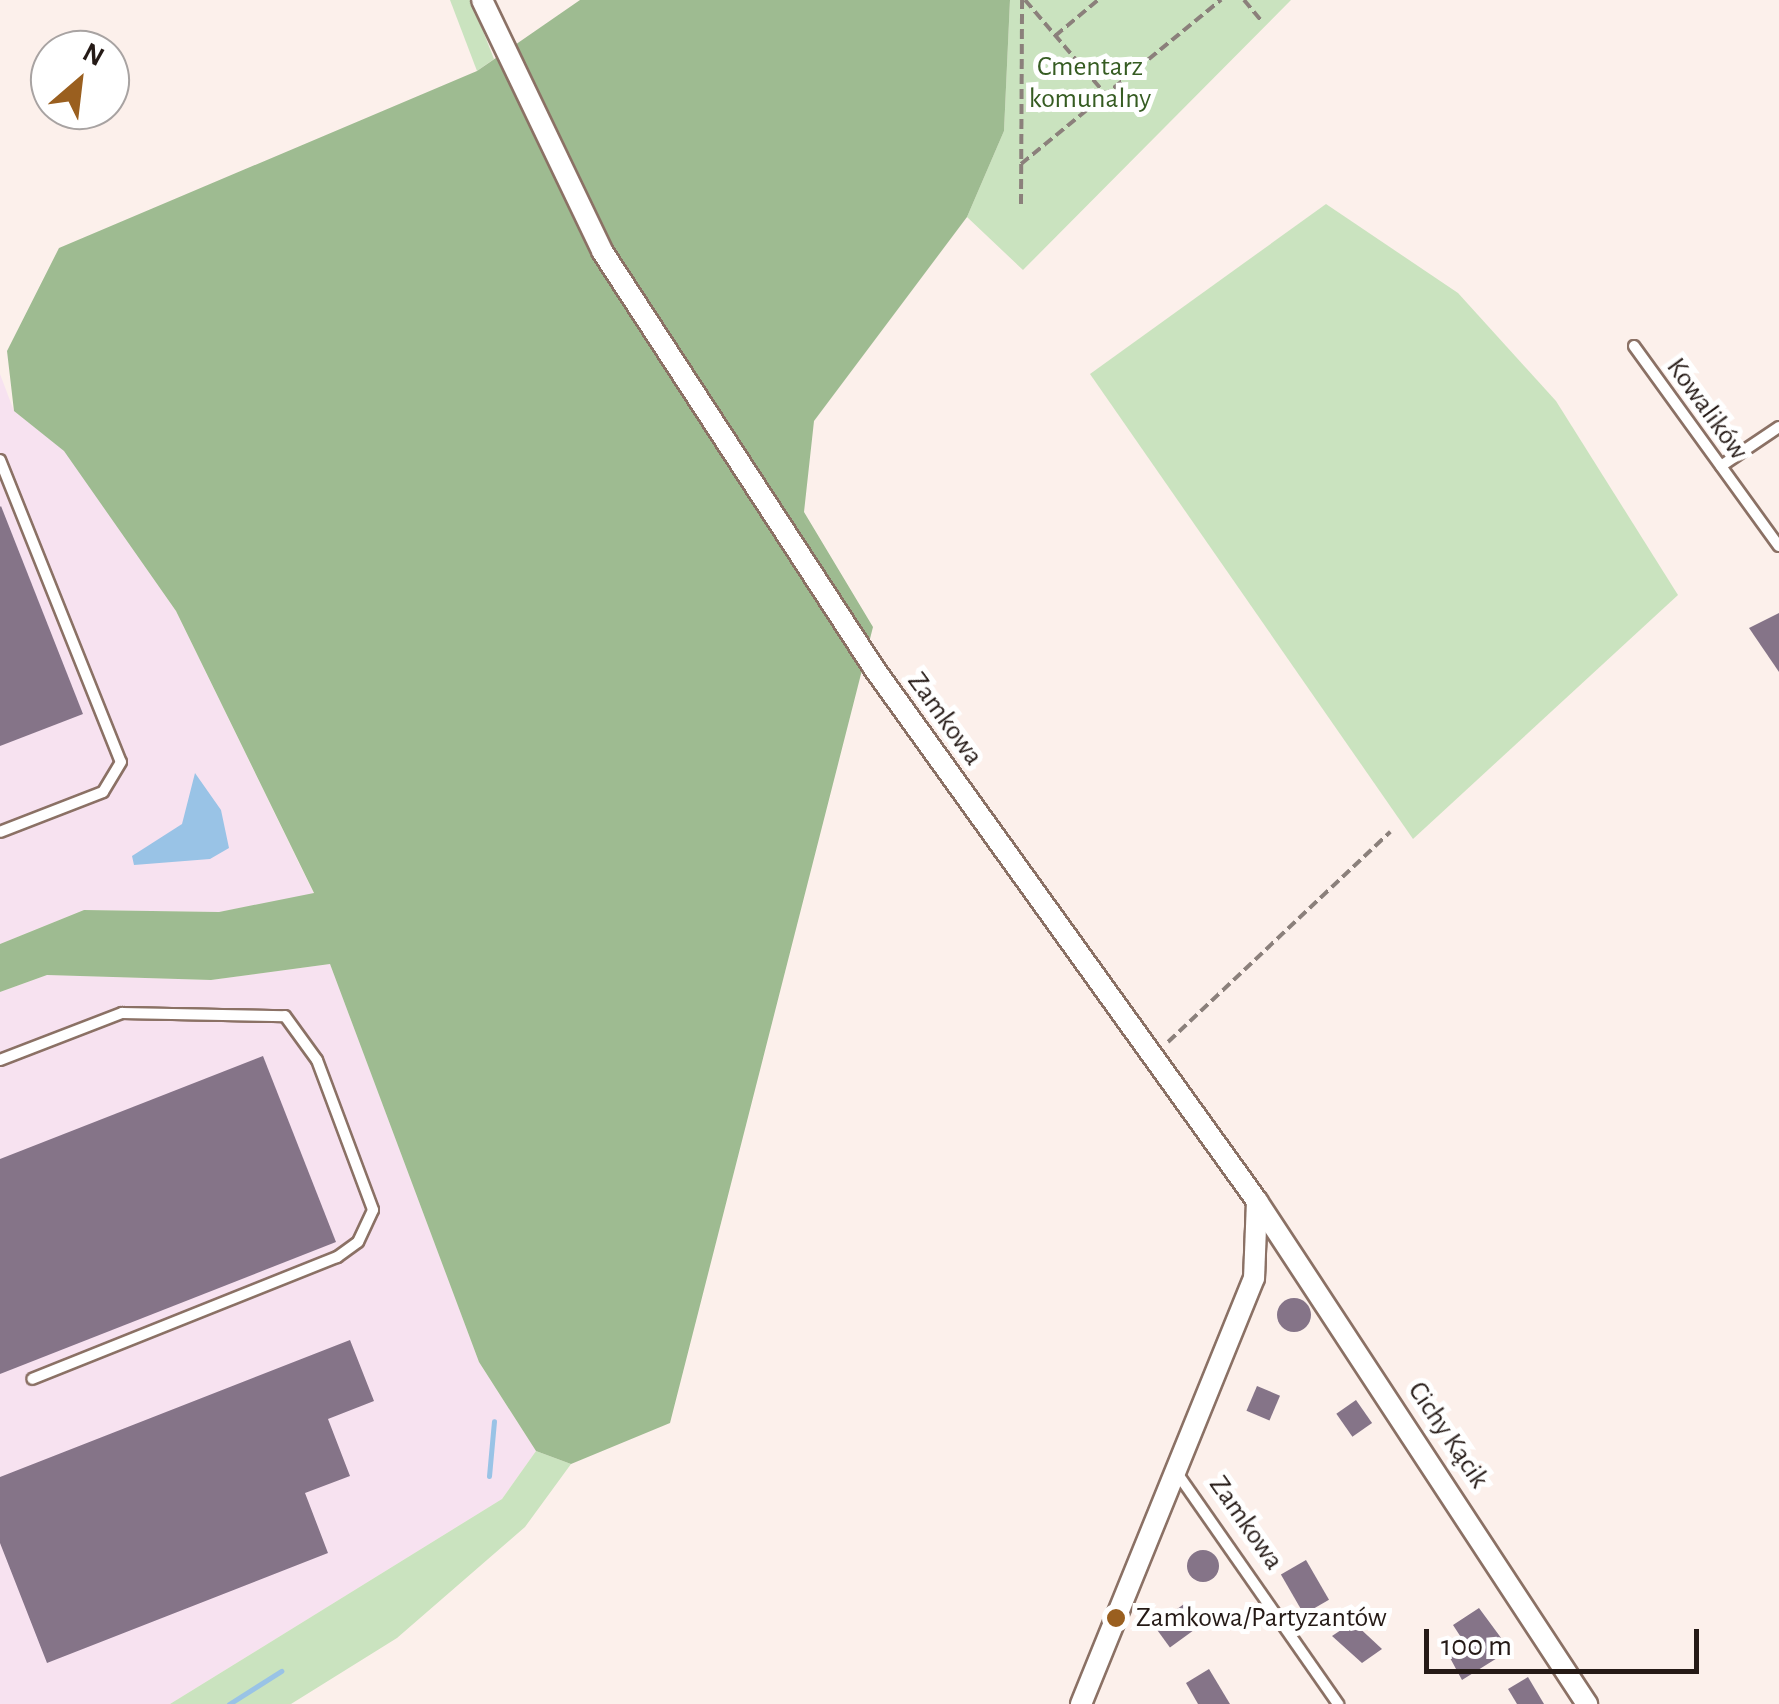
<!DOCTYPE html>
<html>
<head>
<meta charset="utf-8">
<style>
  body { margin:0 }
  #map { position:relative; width:1779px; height:1704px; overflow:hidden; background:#fcf0eb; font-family:"Alegreya Sans",sans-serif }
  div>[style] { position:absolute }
  .industrial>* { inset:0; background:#f7e2f0 }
  .green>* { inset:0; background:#cae3bf }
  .forest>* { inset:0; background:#9ebb91 }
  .water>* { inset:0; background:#99c3e6 }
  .stream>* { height:5px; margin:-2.5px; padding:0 2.5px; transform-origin:2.5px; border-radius:2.5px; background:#99c3e6 }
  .building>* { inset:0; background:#857488; transform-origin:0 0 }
  .round { border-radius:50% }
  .path>* { height:4px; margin-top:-2px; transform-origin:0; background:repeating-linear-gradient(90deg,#8b807b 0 10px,transparent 0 15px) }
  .roads { filter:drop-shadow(2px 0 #8b7165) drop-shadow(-2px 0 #8b7165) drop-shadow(0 2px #8b7165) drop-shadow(0 -2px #8b7165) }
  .lane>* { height:10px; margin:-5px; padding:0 5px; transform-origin:5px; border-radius:5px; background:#fff }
  .street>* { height:20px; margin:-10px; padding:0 10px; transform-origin:10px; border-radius:10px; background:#fff }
  .dots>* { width:28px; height:28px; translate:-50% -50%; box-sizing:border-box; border:5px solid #fff; border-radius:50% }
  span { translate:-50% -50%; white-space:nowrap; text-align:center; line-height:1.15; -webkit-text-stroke:10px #fff; paint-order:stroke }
  .park-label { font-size:28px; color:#365c22 }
  .street-label { font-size:28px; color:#251a16 }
  .poi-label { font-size:28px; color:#251a16 }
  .left { translate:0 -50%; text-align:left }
  .north { position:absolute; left:30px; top:30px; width:100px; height:100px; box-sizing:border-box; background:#fff; border:2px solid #a8a3a2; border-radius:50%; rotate:28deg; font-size:28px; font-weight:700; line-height:40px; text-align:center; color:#251a16 }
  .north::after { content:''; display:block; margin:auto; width:35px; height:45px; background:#9a5f1f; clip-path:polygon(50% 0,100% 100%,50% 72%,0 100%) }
  .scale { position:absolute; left:1424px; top:1629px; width:275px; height:45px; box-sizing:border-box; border:5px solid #251a16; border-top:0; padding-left:12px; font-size:30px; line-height:35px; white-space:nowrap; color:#251a16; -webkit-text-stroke:8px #fff; paint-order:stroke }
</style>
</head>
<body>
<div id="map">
  <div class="industrial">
    <i style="clip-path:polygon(0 374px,14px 411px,64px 450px,176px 611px,314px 894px,219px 912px,84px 910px,0 944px)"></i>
    <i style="clip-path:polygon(330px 964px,479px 1362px,536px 1451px,502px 1499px,170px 1704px,0 1704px,0 992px,47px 975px,211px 980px)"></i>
  </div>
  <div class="green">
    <i style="clip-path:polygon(450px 0,471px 0,494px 59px,477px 71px)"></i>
    <i style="clip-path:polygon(1010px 0,1291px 0,1023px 270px,967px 217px,1004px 131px)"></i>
    <i style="clip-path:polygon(1326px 204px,1458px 293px,1556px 401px,1678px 595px,1413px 839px,1090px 374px)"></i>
    <i style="clip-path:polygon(536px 1451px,571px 1464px,525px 1527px,397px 1638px,291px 1704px,170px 1704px,502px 1499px)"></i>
  </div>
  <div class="forest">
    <i style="clip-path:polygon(580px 0,1010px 0,1004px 131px,967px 217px,814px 421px,804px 512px,873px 627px,670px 1423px,571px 1464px,536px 1451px,479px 1362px,330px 964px,211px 980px,47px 975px,0 992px,0 944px,84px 910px,219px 912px,314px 893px,176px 611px,64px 451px,14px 411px,7px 351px,59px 248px,477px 71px)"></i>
  </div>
  <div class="water">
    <i style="clip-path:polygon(195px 773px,221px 810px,229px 848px,210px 859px,134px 865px,132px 856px,182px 824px)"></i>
  </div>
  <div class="stream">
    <i style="left:489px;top:1476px;width:55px;rotate:-84.8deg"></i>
    <i style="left:229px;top:1704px;width:62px;rotate:-32.4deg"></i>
  </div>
  <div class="building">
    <i style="clip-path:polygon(1px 506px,83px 714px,0 746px,0 507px)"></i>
    <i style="clip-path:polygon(1779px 613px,1779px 672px,1749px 628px)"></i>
    <i style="clip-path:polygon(263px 1056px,336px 1242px,0 1374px,0 1159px)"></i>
    <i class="round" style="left:1277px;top:1298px;width:34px;height:34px"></i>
    <i style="clip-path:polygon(350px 1340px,374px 1401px,328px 1419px,350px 1476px,305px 1493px,328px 1553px,47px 1663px,0 1543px,0 1477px)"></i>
    <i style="left:1257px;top:1386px;width:25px;height:27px;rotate:23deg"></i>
    <i style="left:1356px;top:1400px;width:28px;height:24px;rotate:55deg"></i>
    <i class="round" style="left:1187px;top:1550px;width:32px;height:32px"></i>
    <i style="left:1306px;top:1560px;width:46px;height:29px;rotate:60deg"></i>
    <i style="left:1184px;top:1604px;width:27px;height:37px;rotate:54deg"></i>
    <i style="clip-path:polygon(1479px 1608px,1510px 1650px,1462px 1680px,1449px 1656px,1466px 1645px,1453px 1625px)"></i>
    <i style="clip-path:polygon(1353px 1622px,1382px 1649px,1362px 1663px,1332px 1636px)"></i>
    <i style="clip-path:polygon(1209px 1669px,1230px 1704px,1198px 1704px,1186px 1683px)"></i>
    <i style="clip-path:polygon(1528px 1677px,1544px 1704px,1517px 1704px,1508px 1689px)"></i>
  </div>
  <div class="path">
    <i style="left:1025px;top:0;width:125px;rotate:49.5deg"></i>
    <i style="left:1244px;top:0;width:26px;rotate:50deg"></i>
    <i style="left:1055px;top:36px;width:56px;rotate:-39.9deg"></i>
    <i style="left:1021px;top:164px;width:259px;rotate:-39.4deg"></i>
    <i style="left:1021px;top:204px;width:204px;rotate:-89.7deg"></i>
    <i style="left:1168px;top:1042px;width:306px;rotate:-43.4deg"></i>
  </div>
  <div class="roads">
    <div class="lane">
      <i style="left:1634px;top:346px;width:247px;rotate:54.1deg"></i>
      <i style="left:0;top:460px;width:325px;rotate:68.2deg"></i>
      <i style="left:121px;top:762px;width:35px;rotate:121deg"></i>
      <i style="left:103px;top:792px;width:110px;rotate:158.8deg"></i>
      <i style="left:1721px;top:466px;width:70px;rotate:-33.9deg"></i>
      <i style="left:0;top:1060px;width:131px;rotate:-21.1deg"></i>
      <i style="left:122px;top:1013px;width:163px;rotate:1.1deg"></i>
      <i style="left:285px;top:1016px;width:54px;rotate:54deg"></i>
      <i style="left:317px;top:1060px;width:160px;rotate:69.5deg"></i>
      <i style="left:373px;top:1210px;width:35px;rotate:115deg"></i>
      <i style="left:358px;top:1242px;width:26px;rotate:144deg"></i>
      <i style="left:337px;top:1257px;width:328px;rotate:158.2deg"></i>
      <i style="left:1177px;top:1473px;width:282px;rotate:55.1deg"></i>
    </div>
    <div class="street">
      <i style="left:482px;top:0;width:278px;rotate:64.4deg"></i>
      <i style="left:602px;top:251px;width:496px;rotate:56.9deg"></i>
      <i style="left:873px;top:667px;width:658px;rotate:54.28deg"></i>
      <i style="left:1257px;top:1201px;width:77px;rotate:92.2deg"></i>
      <i style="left:1254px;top:1278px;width:460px;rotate:112.1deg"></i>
      <i style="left:1257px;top:1201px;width:602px;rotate:56.73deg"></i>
    </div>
  </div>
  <div class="dots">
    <i style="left:1116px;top:1618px;background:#9a5f1f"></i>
  </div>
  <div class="park-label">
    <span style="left:1090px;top:83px">Cmentarz<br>komunalny</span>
  </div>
  <div class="street-label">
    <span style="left:1707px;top:409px;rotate:54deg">Kowalików</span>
    <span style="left:945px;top:719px;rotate:54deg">Zamkowa</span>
    <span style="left:1448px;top:1435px;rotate:56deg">Cichy Kącik</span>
    <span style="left:1246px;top:1523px;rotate:55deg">Zamkowa</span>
  </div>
  <div class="poi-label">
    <span class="left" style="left:1136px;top:1618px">Zamkowa/Partyzantów</span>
  </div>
  <div class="north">N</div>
  <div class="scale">100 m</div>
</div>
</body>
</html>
